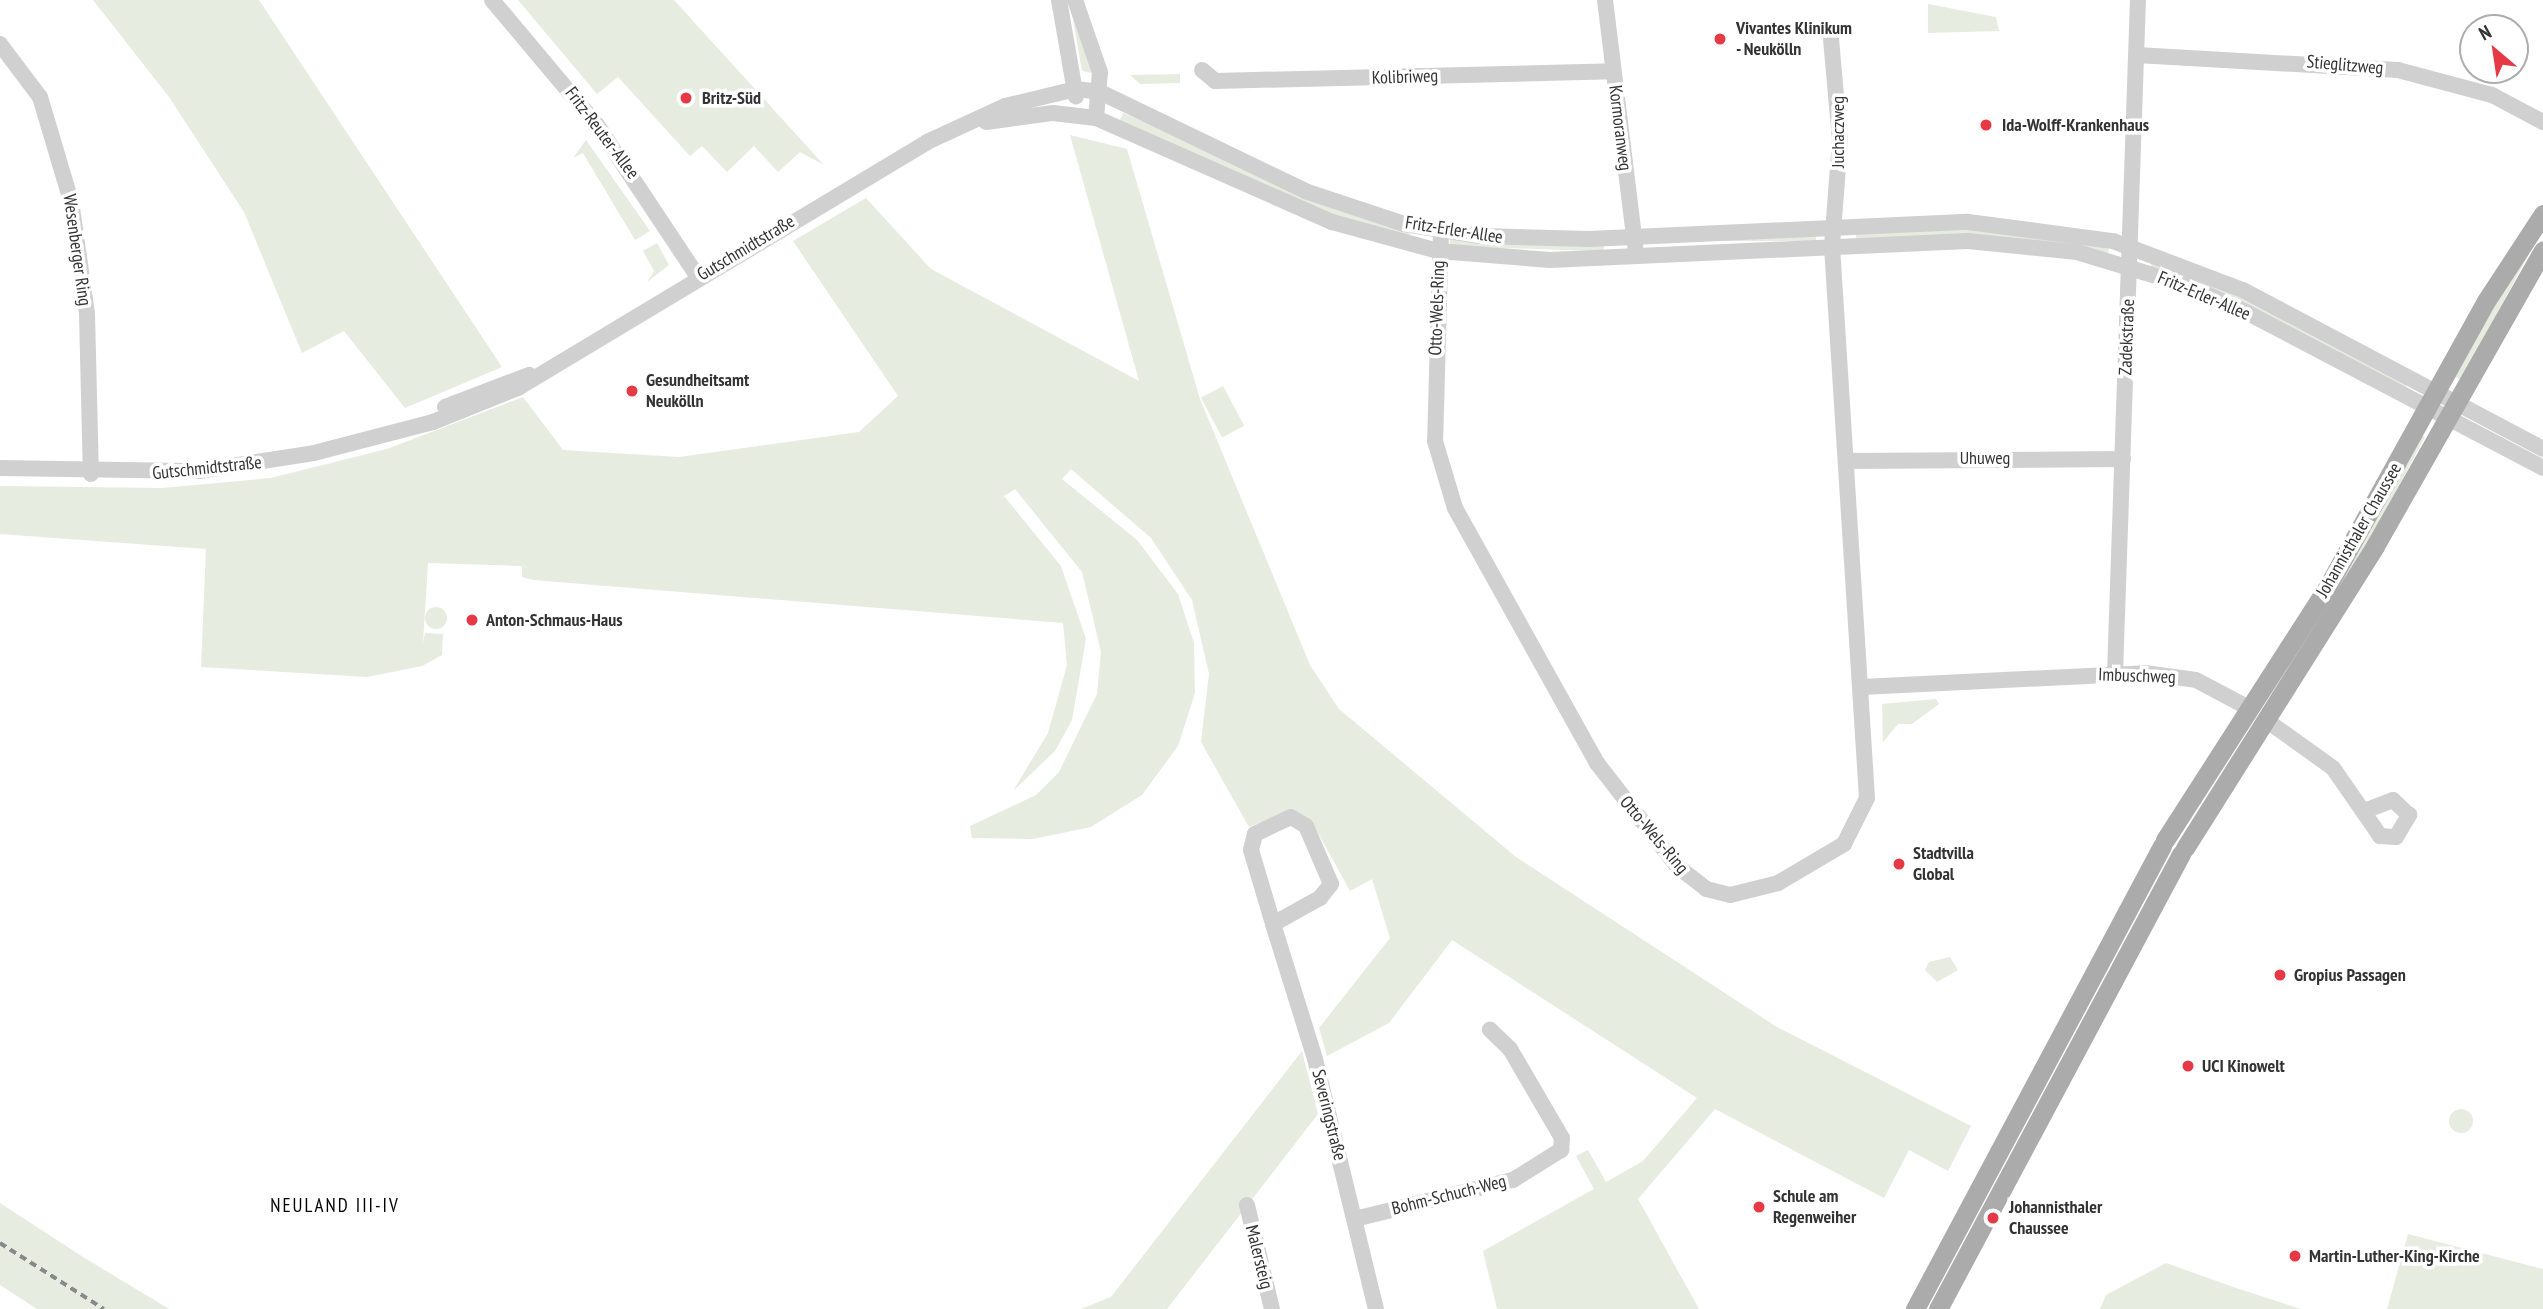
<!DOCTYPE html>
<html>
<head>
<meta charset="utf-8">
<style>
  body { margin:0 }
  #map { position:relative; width:2543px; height:1309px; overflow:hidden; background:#fff; font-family:"PT Sans Narrow",sans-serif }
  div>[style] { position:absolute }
  .green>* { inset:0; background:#e6ecdf; transform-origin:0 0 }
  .round { border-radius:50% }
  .minor>* { height:16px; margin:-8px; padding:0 8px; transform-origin:8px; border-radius:8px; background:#d0d0d0 }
  .major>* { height:19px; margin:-9.5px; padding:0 9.5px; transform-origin:9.5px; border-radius:9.5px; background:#ababab }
  .rail>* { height:3.5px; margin-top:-1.75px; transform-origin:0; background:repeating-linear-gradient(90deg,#888 0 7px,transparent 0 12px) }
  .dots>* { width:19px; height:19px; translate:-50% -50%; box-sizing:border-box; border:4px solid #fff; border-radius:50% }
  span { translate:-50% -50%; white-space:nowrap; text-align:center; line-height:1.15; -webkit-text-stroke:7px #fff; paint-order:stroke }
  .poi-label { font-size:18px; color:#333; font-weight:700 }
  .left { translate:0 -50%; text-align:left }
  .street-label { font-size:18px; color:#333 }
  .neighbourhood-label { font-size:19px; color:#000; letter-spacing:2px }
  .north { position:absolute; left:2459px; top:14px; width:70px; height:70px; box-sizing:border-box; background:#fff; border:2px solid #adadad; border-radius:50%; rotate:331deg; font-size:19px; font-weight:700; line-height:28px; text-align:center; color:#333 }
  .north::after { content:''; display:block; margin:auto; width:24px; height:32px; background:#e63946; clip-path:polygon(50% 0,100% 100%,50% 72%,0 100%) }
</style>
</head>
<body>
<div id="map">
  <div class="green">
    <i style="clip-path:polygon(93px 0,259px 0,502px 367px,405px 408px,344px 331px,302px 353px,244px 212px,169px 97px)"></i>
    <i style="clip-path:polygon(518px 0,674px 0,824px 165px,800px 152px,778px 172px,754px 146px,727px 172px,702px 146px,690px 156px,618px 77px,597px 94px)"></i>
    <i style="clip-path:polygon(1928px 4px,1996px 17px,1999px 31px,1928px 33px)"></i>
    <i style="clip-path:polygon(1073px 20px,1085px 48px,1092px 73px,1082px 71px)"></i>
    <i style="clip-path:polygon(1180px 74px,1180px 83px,1140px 84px,1130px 75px)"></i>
    <i style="clip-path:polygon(1123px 113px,1411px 230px,1409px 238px,1354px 224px,1119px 122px)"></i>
    <i style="clip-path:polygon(1070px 135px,1127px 149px,1200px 399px,1310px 665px,1339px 709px,1516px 857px,1777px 1027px,1971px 1126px,1948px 1171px,1909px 1150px,1884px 1198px,1715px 1109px,1638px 1199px,1699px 1309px,1497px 1309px,1483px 1251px,1594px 1189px,1576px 1156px,1588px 1150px,1606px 1182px,1643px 1161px,1697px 1098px,1452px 940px,1389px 1023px,1327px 1056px,1319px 1028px,1390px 938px,1372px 879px,1350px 891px,1312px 822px,1294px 809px,1249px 827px,1201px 742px,1209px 674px,1192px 600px,1151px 538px,1071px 469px,1062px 479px,1137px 540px,1178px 594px,1194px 643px,1195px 693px,1178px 746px,1142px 795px,1091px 827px,1033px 839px,972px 838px,970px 826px,1036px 795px,1059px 772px,1097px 694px,1101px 652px,1082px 572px,1015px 489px,1004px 496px,1061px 566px,1086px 639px,1072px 720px,1055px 751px,1013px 791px,1048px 733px,1067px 665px,1063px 623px,533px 580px,522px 577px,522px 566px,428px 563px,423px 643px,425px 633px,443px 634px,442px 655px,422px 666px,367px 677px,201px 667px,206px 549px,0 534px,0 486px,162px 488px,271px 478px,387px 449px,523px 397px,563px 450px,679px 457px,859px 432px,898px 396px,793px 241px,866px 198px,931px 269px,1139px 381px)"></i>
    <i style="clip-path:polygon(586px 140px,650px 231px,635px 240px,583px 153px,573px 158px)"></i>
    <i style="clip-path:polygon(1978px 228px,2109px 246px,2108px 255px,1856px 240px,1856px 231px)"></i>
    <i style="clip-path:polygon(2543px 228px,2461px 380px,2454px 376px,2513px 274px)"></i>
    <i style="left:1816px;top:232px;width:9px;height:159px;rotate:90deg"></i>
    <i style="left:1450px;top:238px;width:154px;height:8px;rotate:2deg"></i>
    <i style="clip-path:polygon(657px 243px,669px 265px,647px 282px,654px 271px,643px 251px)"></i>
    <i style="clip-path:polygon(2152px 258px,2237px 293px,2408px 383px,2404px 391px,2151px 268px)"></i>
    <i style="left:1223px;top:386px;width:45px;height:25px;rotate:62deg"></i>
    <i style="clip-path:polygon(2421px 435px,2425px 437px,2363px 553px,2261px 712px)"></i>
    <i class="round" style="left:425px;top:607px;width:22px;height:22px"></i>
    <i style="clip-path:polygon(1936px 699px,1939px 704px,1912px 724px,1898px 724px,1883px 742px,1882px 704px)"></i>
    <i style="clip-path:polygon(1950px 957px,1958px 970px,1937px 982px,1925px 970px,1929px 962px)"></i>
    <i style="clip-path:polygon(1302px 1051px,1318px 1114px,1167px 1309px,1081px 1309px,1111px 1297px)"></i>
    <i class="round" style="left:2449px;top:1109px;width:24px;height:24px"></i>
    <i style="clip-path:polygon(0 1203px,83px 1257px,169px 1309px,37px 1309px,0 1285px)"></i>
    <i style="clip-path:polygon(2408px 1234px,2543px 1269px,2543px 1309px,2387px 1309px)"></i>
    <i style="clip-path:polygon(2166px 1263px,2239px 1289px,2301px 1309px,2100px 1309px,2106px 1295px)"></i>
  </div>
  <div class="minor">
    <i style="left:492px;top:0;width:163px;rotate:50deg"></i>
    <i style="left:597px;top:125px;width:182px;rotate:56.4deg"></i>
    <i style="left:1059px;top:0;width:98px;rotate:80.1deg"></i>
    <i style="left:1075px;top:0;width:76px;rotate:70.9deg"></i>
    <i style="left:1100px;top:72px;width:46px;rotate:95deg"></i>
    <i style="left:1605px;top:0;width:248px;rotate:83deg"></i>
    <i style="left:0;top:44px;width:66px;rotate:53deg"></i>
    <i style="left:40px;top:97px;width:109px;rotate:73.4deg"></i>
    <i style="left:71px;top:201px;width:114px;rotate:81.9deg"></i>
    <i style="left:87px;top:314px;width:160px;rotate:88.6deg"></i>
    <i style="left:2137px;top:55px;width:261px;rotate:3.3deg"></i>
    <i style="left:2398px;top:70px;width:97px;rotate:14.9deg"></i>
    <i style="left:2492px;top:95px;width:58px;rotate:27.9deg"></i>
    <i style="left:1202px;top:70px;width:17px;rotate:40deg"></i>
    <i style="left:1215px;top:81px;width:398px;rotate:-1.4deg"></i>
    <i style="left:986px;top:122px;width:68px;rotate:-7.7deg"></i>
    <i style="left:1053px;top:113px;width:43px;rotate:6.6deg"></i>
    <i style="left:1096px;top:118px;width:258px;rotate:23.8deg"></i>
    <i style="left:1332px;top:222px;width:110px;rotate:15.3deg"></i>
    <i style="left:1438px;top:251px;width:112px;rotate:4.6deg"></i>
    <i style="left:1550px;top:260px;width:418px;rotate:-2.6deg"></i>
    <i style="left:1968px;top:241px;width:110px;rotate:5.8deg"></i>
    <i style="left:2077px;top:252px;width:117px;rotate:16.9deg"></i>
    <i style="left:2189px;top:286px;width:63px;rotate:24.5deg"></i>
    <i style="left:2246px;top:312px;width:335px;rotate:27.7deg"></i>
    <i style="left:1441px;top:230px;width:211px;rotate:91.6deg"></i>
    <i style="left:1435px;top:441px;width:70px;rotate:73.4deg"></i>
    <i style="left:1455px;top:508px;width:292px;rotate:60.9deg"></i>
    <i style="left:1597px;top:763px;width:130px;rotate:52.2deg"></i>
    <i style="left:1677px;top:866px;width:37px;rotate:38deg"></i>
    <i style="left:1706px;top:889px;width:25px;rotate:14deg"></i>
    <i style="left:1730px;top:895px;width:49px;rotate:-14deg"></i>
    <i style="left:1778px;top:883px;width:77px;rotate:-30.6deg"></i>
    <i style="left:1844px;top:844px;width:51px;rotate:-63.4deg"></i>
    <i style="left:1867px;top:798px;width:553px;rotate:-93.63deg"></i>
    <i style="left:1832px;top:246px;width:106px;rotate:-85.7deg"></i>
    <i style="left:1840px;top:140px;width:101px;rotate:-95.1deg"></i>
    <i style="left:445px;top:407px;width:90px;rotate:-20.9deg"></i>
    <i style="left:1847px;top:461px;width:276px;rotate:-0.4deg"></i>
    <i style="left:0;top:468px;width:199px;rotate:0.9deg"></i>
    <i style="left:199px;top:471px;width:116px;rotate:-8.9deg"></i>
    <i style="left:314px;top:453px;width:123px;rotate:-14.6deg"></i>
    <i style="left:433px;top:422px;width:92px;rotate:-21.8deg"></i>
    <i style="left:518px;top:388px;width:477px;rotate:-31deg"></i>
    <i style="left:927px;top:142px;width:86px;rotate:-24.8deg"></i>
    <i style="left:1005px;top:106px;width:73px;rotate:-13.5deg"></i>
    <i style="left:1076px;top:89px;width:24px;rotate:7deg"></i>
    <i style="left:1100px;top:92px;width:231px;rotate:25.7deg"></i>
    <i style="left:1308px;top:192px;width:101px;rotate:18.4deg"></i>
    <i style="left:1404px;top:224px;width:77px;rotate:9deg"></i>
    <i style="left:1480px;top:236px;width:109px;rotate:1.6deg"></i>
    <i style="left:1589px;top:239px;width:379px;rotate:-2.6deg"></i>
    <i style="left:1968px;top:222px;width:146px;rotate:7.5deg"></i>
    <i style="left:2113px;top:241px;width:139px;rotate:20.7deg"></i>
    <i style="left:2243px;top:290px;width:340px;rotate:27.9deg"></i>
    <i style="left:2115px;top:674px;width:674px;rotate:-88.05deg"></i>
    <i style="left:1862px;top:687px;width:283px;rotate:-2.8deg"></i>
    <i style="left:2145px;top:673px;width:51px;rotate:7.8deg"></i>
    <i style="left:2196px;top:680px;width:58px;rotate:27.9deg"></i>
    <i style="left:2266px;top:720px;width:82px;rotate:35.6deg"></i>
    <i style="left:2333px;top:768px;width:83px;rotate:55.3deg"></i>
    <i style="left:2380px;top:836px;width:16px;rotate:4deg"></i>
    <i style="left:2396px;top:837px;width:26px;rotate:-59deg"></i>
    <i style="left:2409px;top:815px;width:22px;rotate:-137deg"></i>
    <i style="left:2393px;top:800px;width:30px;rotate:159deg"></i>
    <i style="left:1273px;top:924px;width:54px;rotate:-29deg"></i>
    <i style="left:1320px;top:898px;width:18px;rotate:-52deg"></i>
    <i style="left:1331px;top:884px;width:63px;rotate:-113.3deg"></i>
    <i style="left:1306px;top:826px;width:17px;rotate:-149deg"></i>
    <i style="left:1291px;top:817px;width:40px;rotate:155deg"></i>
    <i style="left:1255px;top:834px;width:16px;rotate:104deg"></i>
    <i style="left:1251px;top:850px;width:77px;rotate:73.4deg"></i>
    <i style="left:1273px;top:924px;width:141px;rotate:72.7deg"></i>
    <i style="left:1315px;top:1059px;width:257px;rotate:76.3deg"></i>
    <i style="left:1247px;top:1205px;width:107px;rotate:76.5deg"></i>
    <i style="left:1355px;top:1219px;width:163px;rotate:-13.9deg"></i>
    <i style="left:1513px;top:1180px;width:57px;rotate:-32deg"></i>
    <i style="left:1561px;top:1150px;width:12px;rotate:-85deg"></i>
    <i style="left:1562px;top:1138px;width:103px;rotate:-120.3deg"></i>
    <i style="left:1510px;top:1049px;width:28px;rotate:-136deg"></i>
  </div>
  <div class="major">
    <i style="left:2165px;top:840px;width:302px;rotate:-57.3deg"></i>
    <i style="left:2328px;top:586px;width:326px;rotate:-61deg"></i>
    <i style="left:2486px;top:301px;width:104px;rotate:-56.8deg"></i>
    <i style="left:2185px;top:848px;width:357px;rotate:-57.8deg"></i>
    <i style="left:2375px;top:546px;width:340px;rotate:-60.4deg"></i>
    <i style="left:1915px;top:1309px;width:525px;rotate:-61.92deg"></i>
    <i style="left:1938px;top:1309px;width:516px;rotate:-61.89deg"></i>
  </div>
  <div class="rail">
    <i style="left:0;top:1243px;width:123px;rotate:32.4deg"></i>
  </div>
  <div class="dots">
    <i style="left:1720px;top:39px;background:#e63946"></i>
    <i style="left:686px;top:98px;background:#e63946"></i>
    <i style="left:1986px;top:125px;background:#e63946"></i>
    <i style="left:632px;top:391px;background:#e63946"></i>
    <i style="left:472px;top:620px;background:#e63946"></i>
    <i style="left:1899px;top:864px;background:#e63946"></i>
    <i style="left:2280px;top:975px;background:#e63946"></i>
    <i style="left:2188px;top:1066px;background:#e63946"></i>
    <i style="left:1759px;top:1207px;background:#e63946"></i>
    <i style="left:1993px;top:1218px;background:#e63946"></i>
    <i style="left:2295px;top:1256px;background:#e63946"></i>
  </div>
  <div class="poi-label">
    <span class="left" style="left:1736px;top:39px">Vivantes Klinikum<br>- Neukölln</span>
    <span class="left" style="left:702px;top:98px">Britz-Süd</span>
    <span class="left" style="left:2002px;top:125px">Ida-Wolff-Krankenhaus</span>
    <span class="left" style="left:646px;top:391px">Gesundheitsamt<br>Neukölln</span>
    <span class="left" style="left:486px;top:620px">Anton-Schmaus-Haus</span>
    <span class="left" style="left:1913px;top:864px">Stadtvilla<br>Global</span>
    <span class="left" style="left:2294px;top:975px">Gropius Passagen</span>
    <span class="left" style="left:2202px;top:1066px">UCI Kinowelt</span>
    <span class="left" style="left:1773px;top:1207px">Schule am<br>Regenweiher</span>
    <span class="left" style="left:2009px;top:1218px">Johannisthaler<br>Chaussee</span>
    <span class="left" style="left:2309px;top:1256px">Martin-Luther-King-Kirche</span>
  </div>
  <div class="street-label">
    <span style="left:2345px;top:65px;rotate:5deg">Stieglitzweg</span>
    <span style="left:1405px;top:77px;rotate:-2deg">Kolibriweg</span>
    <span style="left:1620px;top:128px;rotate:83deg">Kormoranweg</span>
    <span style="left:1838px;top:132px;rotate:-90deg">Juchaczweg</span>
    <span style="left:602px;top:133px;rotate:53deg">Fritz-Reuter-Allee</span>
    <span style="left:1454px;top:230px;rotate:9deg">Fritz-Erler-Allee</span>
    <span style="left:746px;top:248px;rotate:-31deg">Gutschmidtstraße</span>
    <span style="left:77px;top:250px;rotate:82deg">Wesenberger Ring</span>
    <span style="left:2204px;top:296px;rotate:23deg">Fritz-Erler-Allee</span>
    <span style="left:1437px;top:308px;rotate:-88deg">Otto-Wels-Ring</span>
    <span style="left:2127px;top:337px;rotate:-88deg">Zadekstraße</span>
    <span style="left:1985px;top:458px">Uhuweg</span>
    <span style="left:207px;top:468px;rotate:-6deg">Gutschmidtstraße</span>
    <span style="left:2359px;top:530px;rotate:-60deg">Johannisthaler Chaussee</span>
    <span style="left:2137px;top:676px;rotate:2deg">Imbuschweg</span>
    <span style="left:1654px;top:835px;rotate:50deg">Otto-Wels-Ring</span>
    <span style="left:1329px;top:1115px;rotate:76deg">Severingstraße</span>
    <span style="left:1449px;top:1195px;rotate:-14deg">Bohm-Schuch-Weg</span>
    <span style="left:1259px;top:1257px;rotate:76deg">Malersteig</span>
  </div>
  <div class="neighbourhood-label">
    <span style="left:335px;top:1206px">NEULAND III-IV</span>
  </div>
  <div class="north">N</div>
</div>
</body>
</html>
